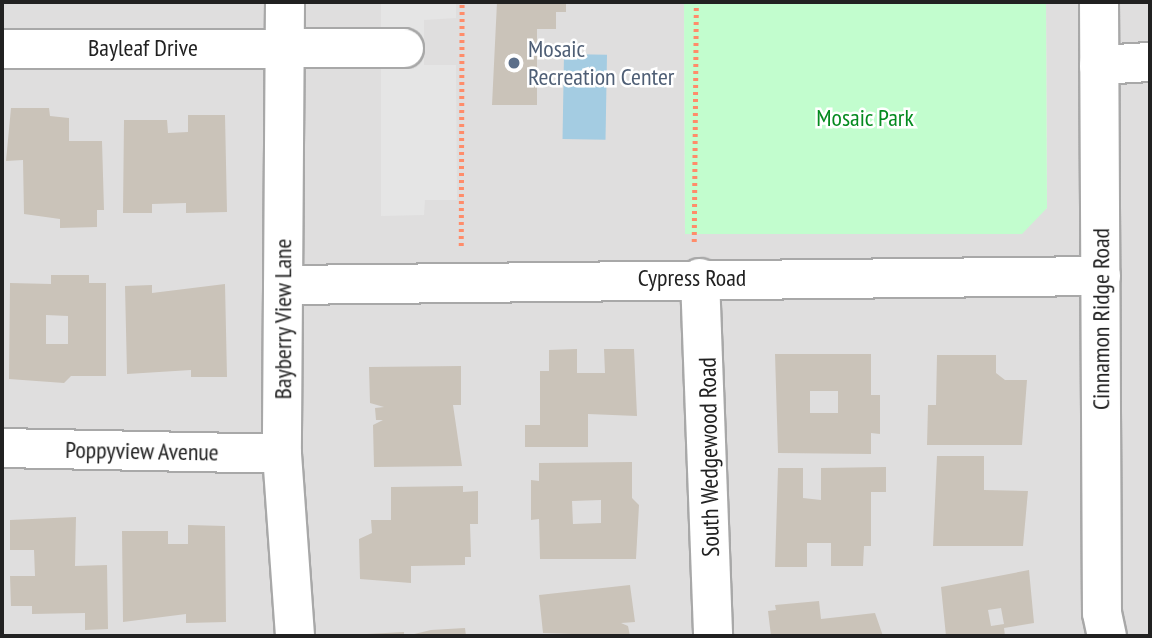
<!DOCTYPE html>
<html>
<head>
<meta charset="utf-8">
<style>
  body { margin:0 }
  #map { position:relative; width:1152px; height:638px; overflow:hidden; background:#f2efe7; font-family:"PT Sans Narrow",sans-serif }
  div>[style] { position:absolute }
  .residential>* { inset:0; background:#dfdede }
  .park>* { inset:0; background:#c2fdce }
  .parking>* { inset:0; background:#e5e5e5 }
  .water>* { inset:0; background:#a4cce2; transform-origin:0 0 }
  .building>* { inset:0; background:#cac3b9 }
  .path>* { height:4.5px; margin-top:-2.25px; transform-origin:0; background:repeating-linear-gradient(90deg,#ff8c6a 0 3.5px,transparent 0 7px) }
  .roads { filter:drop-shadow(2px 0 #a8a8a8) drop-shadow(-2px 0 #a8a8a8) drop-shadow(0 2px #a8a8a8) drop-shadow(0 -2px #a8a8a8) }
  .minor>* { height:38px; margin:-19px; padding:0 19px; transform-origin:19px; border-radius:19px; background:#fff }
  .dots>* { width:19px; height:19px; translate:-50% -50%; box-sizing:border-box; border:4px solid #fff; border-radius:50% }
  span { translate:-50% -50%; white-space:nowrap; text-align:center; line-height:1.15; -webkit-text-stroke:5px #fff; paint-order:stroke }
  .street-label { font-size:24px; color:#212121 }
  .service-label { font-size:24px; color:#4e5e75 }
  .left { translate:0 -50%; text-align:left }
  .park-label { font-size:24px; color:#048a1f }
  .frame { position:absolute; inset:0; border:4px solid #212121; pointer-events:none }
</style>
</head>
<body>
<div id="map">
  <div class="residential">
    <i style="clip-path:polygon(2px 2px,684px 2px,685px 234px,1005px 234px,1047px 208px,1046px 2px,1150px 2px,1150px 636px,2px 636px)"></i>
  </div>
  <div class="park">
    <i style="clip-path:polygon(684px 2px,1046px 2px,1047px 208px,1022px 234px,685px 234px)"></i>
  </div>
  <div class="parking">
    <i style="clip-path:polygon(381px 2px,456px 2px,456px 18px,424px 20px,424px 65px,456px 65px,457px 200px,425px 200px,424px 215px,381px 216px)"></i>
  </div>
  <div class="water">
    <i style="left:564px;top:54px;width:43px;height:85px;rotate:1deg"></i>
  </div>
  <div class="building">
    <i style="clip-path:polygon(497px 2px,566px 2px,566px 12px,556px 12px,556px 29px,537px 29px,537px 105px,492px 105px)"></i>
    <i style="clip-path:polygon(11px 108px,49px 108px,50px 116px,69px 118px,69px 141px,102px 141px,104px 210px,97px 210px,97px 227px,60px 228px,60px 219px,24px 214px,23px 160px,6px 161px)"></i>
    <i style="clip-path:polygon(188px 115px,225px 115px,227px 212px,186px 213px,186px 203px,152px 204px,152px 213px,123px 213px,124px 120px,167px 120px,168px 133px,188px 132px)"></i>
    <i style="clip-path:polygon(evenodd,51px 275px,89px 275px,89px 283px,106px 283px,106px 376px,71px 376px,64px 383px,9px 379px,10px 283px,51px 284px,51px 275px,46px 315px,68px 316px,68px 344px,46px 344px,46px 315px)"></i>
    <i style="clip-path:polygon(225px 284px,227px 377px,191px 377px,191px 370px,127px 374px,125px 286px,152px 285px,152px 293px)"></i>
    <i style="clip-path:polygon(577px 349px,577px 373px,605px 373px,604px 349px,634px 349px,637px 416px,588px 414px,588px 447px,525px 447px,525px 425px,540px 425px,540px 371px,549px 371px,549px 350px)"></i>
    <i style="clip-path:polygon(evenodd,775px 354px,871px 354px,871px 395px,880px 395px,880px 434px,871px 433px,871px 454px,778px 453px,775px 354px,810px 391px,838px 391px,838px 413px,810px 413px,810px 391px)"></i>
    <i style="clip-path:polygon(937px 355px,996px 355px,996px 373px,1005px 380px,1027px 380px,1022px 445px,927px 445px,928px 405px,936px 405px)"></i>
    <i style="clip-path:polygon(461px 366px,461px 405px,453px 405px,462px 466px,374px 467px,373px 425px,383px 420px,376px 420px,375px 408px,384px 407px,370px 403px,369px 367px)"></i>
    <i style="clip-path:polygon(937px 456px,984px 456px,984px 490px,1028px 491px,1023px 546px,933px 546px)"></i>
    <i style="clip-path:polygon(evenodd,632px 462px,632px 498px,639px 505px,636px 559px,540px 559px,539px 519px,531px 520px,531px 480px,539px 481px,539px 463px,632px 462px,601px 500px,601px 523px,573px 524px,572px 501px,601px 500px)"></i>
    <i style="clip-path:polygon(886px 467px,886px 492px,871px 492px,871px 546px,864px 546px,863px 566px,831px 566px,831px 543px,807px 543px,807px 567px,775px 567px,778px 468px,803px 468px,803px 498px,821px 500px,821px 468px)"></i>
    <i style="clip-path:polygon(463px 486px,463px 492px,478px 491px,478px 524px,470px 524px,471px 557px,465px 557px,465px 565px,411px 566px,411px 583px,360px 579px,359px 539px,372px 533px,371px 520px,391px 520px,391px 487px)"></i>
    <i style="clip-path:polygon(76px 517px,75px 566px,107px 565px,108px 629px,85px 630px,85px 613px,32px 614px,32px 606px,11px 606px,10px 576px,35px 576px,34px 550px,10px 550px,10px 520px)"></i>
    <i style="clip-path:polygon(188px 525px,225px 526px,226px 622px,186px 623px,186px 614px,123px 622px,122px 531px,168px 531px,168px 544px,188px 544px)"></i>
    <i style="clip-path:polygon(evenodd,1029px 570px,1034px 623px,1004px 628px,1005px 636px,946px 636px,941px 587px,1029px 570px,1001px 608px,1004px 624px,991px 626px,988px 610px,1001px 608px)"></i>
    <i style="clip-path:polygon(630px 585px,635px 622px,621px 623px,628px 626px,630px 636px,543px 633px,539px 595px)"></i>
    <i style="clip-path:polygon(819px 601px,821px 619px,875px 613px,883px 636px,771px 636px,768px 611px,776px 610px,775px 605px)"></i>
    <i style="clip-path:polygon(465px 628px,466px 636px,406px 636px,431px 630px)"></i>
    <i style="clip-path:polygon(404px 632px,404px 636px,367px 636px,367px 634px)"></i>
  </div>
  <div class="path">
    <i style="left:694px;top:242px;width:240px;rotate:-89.5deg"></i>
    <i style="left:461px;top:246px;width:244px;rotate:-89.8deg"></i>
  </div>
  <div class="roads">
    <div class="minor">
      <i style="left:285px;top:2px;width:452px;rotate:90.4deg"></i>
      <i style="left:282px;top:454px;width:182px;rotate:85.9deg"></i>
      <i style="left:1099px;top:2px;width:611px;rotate:89.72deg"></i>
      <i style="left:1102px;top:613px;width:24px;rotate:78deg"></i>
      <i style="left:2px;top:49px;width:402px;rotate:-0.1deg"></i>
      <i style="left:1099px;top:65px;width:51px;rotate:-3.4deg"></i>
      <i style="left:700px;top:278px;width:358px;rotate:87.9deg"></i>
      <i style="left:283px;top:285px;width:818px;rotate:-0.63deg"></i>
      <i style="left:2px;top:448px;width:280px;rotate:1.2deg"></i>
    </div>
  </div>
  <div class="dots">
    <i style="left:514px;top:63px;background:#5c6f8a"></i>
  </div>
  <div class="street-label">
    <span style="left:143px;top:48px">Bayleaf Drive</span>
    <span style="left:692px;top:278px">Cypress Road</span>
    <span style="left:283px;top:319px;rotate:-90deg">Bayberry View Lane</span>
    <span style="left:1101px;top:319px;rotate:-90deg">Cinnamon Ridge Road</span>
    <span style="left:142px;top:451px;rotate:1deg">Poppyview Avenue</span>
    <span style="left:709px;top:457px;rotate:-91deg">South Wedgewood Road</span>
  </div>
  <div class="service-label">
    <span class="left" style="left:528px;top:63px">Mosaic<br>Recreation Center</span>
  </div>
  <div class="park-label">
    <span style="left:865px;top:118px">Mosaic Park</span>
  </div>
  <div class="frame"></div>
</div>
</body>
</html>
